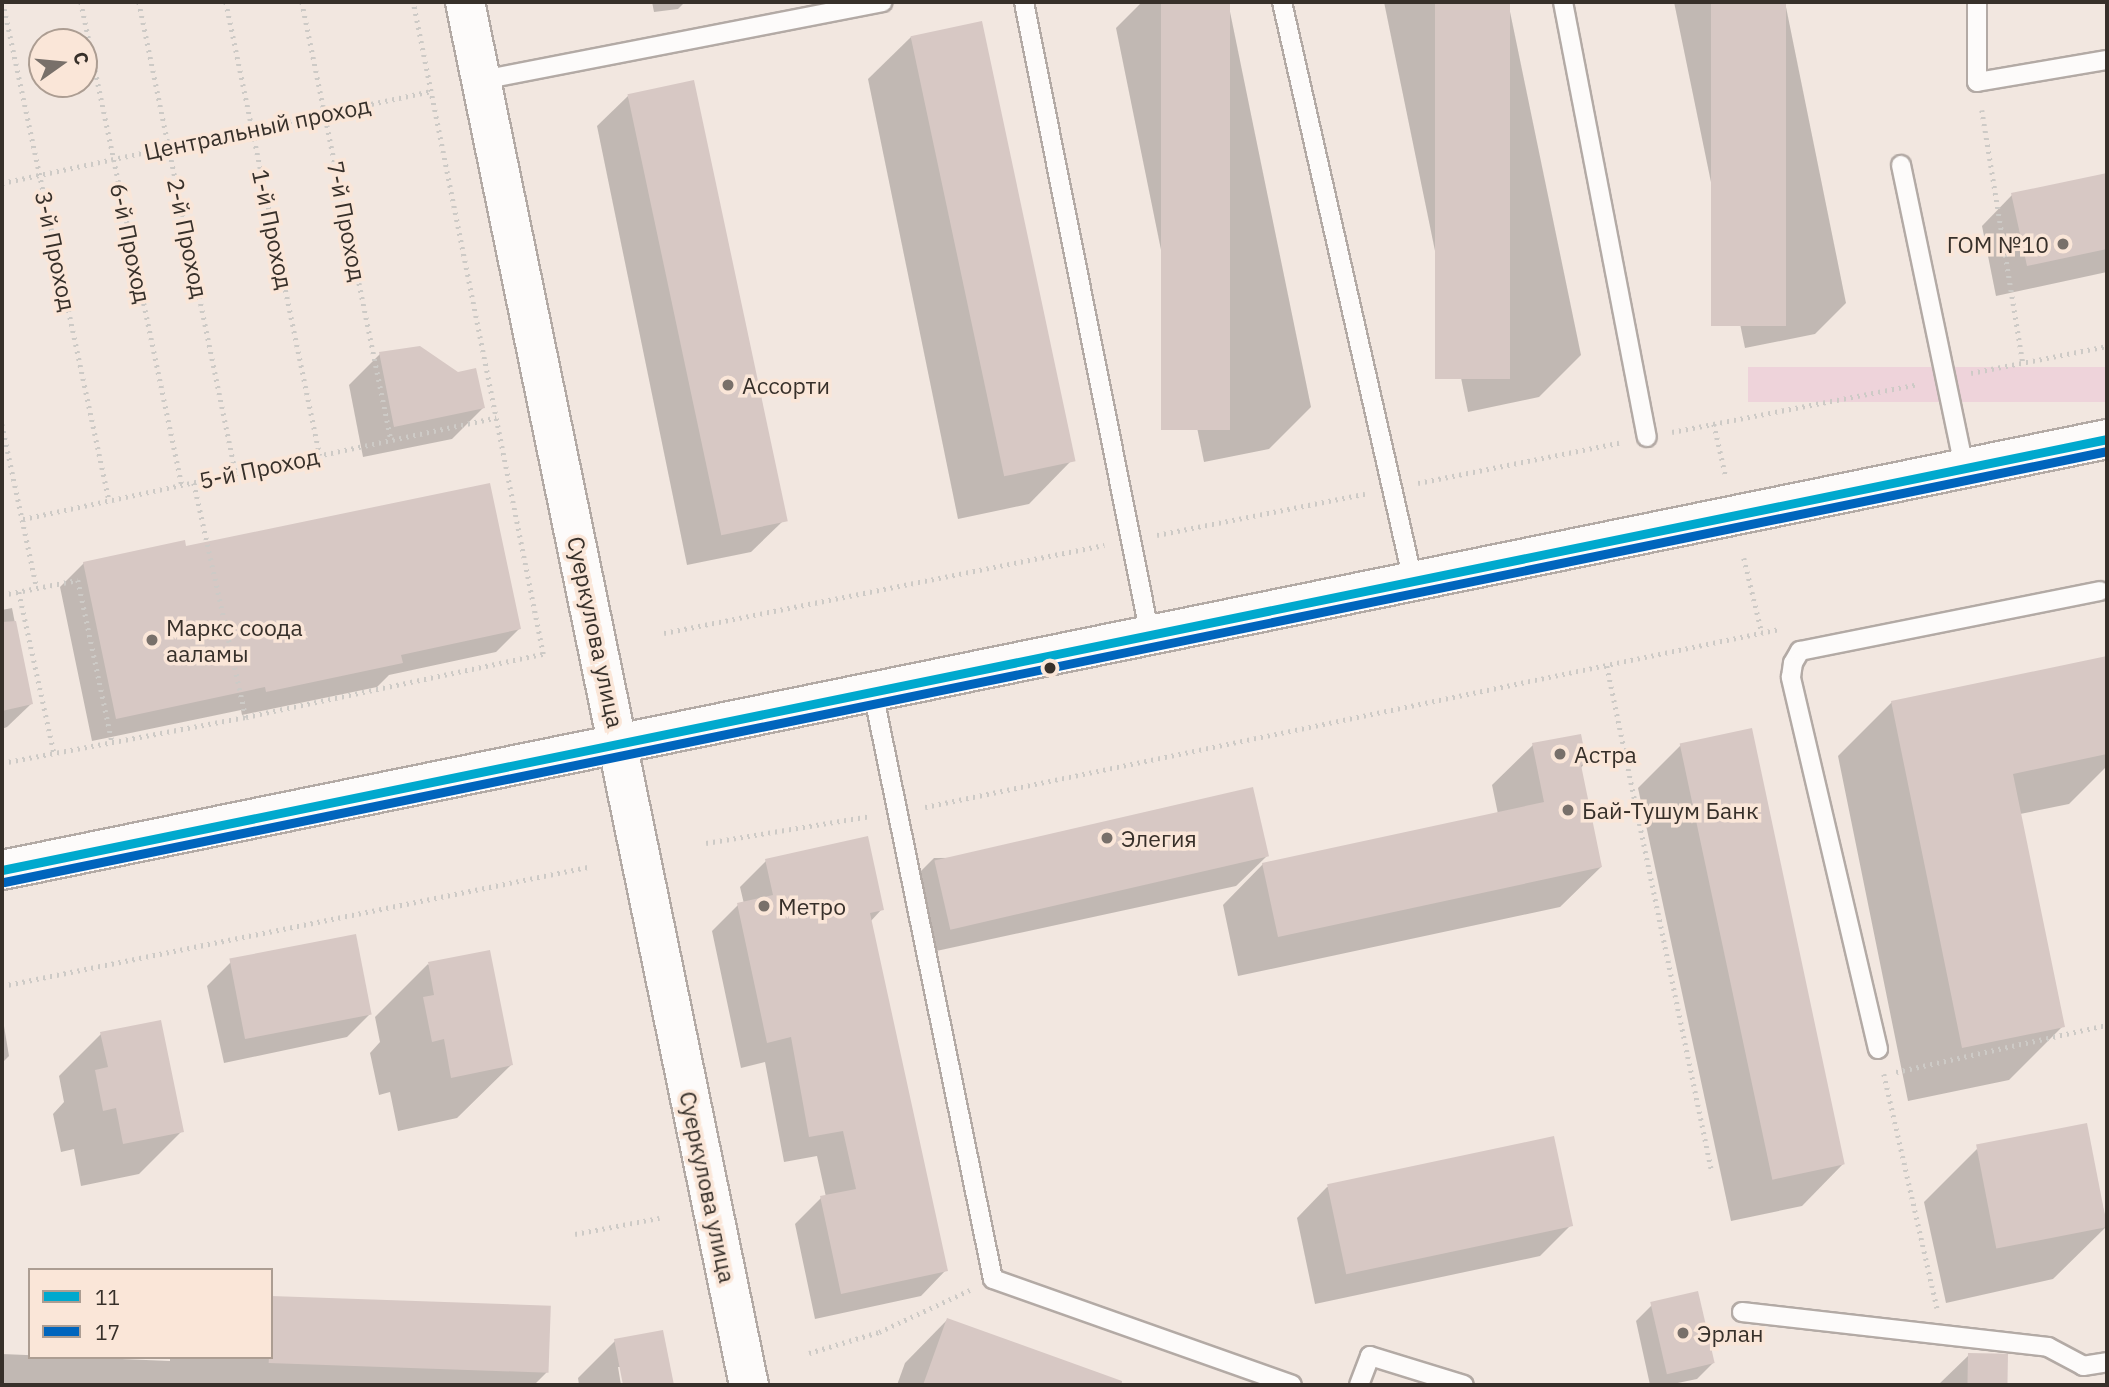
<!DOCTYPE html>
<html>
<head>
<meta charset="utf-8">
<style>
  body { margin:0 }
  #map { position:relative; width:2109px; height:1387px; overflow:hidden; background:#f2e7e0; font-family:"IBM Plex Sans",sans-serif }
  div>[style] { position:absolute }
  .green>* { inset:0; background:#eed3da; transform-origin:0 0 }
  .shadow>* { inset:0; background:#0003 }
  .building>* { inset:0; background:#d7c8c4; transform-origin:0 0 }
  .path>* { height:4.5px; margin-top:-2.25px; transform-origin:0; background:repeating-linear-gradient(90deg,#cdcac6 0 2px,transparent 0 7px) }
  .roads { filter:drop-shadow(2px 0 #b3aaa5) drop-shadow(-2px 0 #b3aaa5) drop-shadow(0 2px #b3aaa5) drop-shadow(0 -2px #b3aaa5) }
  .service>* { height:18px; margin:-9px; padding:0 9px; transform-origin:9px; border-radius:9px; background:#fdfbfa }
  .secondary>* { height:38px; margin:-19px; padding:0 19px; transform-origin:19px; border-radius:19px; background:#fdfbfa }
  .primary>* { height:38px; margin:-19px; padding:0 19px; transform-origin:19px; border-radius:19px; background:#fdfbfa }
  .bus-1>* { height:9px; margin:-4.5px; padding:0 4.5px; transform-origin:4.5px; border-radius:4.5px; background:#00a9ce }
  .bus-2>* { height:9px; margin:-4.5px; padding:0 4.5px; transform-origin:4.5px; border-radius:4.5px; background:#0065bd }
  .dots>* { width:19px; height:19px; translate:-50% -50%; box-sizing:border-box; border:4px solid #fae6d8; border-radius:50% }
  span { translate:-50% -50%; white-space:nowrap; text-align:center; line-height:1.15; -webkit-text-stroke:7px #fae6d8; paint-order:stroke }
  .street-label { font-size:23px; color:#37302a }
  .poi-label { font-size:23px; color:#37302a }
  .right { translate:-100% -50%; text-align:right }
  .left { translate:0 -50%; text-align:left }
  .frame { position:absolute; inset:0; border:4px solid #37302a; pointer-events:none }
  .legend { position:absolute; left:28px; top:1268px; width:245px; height:91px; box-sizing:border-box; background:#fae6d8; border:2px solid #ac9d92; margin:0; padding:9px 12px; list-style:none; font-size:21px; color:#37302a }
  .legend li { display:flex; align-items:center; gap:14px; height:35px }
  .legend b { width:35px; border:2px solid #ac9d92 }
  .north { position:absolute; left:28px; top:28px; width:70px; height:70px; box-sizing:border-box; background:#fae6d8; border:2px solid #ac9d92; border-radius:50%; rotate:75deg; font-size:19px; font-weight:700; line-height:28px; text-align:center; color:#37302a }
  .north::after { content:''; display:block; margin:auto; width:24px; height:32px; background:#78706a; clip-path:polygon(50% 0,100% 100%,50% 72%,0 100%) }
</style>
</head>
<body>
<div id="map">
  <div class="green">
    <i style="left:2107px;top:367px;width:35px;height:359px;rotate:90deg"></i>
  </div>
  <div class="shadow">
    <i style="clip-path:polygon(652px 2px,685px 2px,678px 9px,654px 12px)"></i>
    <i style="clip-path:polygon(1142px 2px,1228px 2px,1311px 407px,1269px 449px,1204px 462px,1116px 28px)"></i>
    <i style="clip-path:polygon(1384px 2px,1508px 2px,1581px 355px,1539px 397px,1468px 412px)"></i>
    <i style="clip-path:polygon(1674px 2px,1785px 2px,1846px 303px,1815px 334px,1745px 348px)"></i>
    <i style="clip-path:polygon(911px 37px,1071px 461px,1029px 504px,958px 519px,868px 79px)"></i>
    <i style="clip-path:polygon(628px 96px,782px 522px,751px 552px,687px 565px,597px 126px)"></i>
    <i style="clip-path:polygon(2107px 175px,2107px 272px,1996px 296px,1982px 226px,2012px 195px)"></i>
    <i style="clip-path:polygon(380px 354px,457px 374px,483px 408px,452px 439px,363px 457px,349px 385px)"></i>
    <i style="clip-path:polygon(185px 548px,520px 628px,496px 652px,389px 675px,377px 687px,242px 715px,241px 710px,92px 741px,60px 587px,84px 563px)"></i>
    <i style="clip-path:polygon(12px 608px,31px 704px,7px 727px,2px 729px,2px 610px)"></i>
    <i style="clip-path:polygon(2103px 659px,2107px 677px,2107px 766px,2069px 804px,2020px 814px,2063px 1026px,2009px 1080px,1908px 1101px,1838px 756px,1892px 702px)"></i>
    <i style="clip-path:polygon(1533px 745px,1585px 763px,1580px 769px,1601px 867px,1560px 907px,1238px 976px,1223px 905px,1263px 864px,1498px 814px,1492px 785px)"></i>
    <i style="clip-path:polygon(1681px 745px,1844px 1163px,1802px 1206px,1731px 1221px,1638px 788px)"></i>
    <i style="clip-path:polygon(1267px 856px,1236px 886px,918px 955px,903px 889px,934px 858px)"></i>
    <i style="clip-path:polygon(766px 861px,882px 909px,870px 922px,946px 1270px,921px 1296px,815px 1319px,795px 1224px,821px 1198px,826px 1197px,817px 1156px,784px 1162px,765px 1062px,741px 1068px,712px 931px,738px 905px,744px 904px,740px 887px)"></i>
    <i style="clip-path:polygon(231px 962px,371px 1013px,347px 1037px,224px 1063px,207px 986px)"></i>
    <i style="clip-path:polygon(428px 964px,511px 1065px,457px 1118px,398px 1131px,390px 1092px,379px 1095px,370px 1053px,380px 1042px,375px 1017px)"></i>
    <i style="clip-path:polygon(2px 1014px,9px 1056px,2px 1063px)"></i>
    <i style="clip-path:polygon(101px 1034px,182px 1131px,139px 1174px,81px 1186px,74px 1149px,61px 1152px,53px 1114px,64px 1102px,59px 1076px)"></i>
    <i style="clip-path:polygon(2085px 1125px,2107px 1226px,2053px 1279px,1946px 1303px,1924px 1202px,1978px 1148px)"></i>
    <i style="clip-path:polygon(1327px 1187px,1571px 1225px,1540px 1256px,1315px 1304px,1297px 1218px)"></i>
    <i style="clip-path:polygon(1652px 1305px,1713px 1363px,1697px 1379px,1668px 1385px,1650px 1385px,1636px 1321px)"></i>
    <i style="clip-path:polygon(947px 1320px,1128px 1385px,897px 1385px,905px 1363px)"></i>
    <i style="clip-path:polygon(662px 1332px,673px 1385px,625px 1385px,621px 1367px,618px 1367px,621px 1385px,579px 1385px,578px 1378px,615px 1341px)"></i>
    <i style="clip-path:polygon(2px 1354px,170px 1361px,170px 1357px,271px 1357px,547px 1372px,534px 1385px,2px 1385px)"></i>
    <i style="clip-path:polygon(1969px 1355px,2006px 1356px,2006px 1385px,1938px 1385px)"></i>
  </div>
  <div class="building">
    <i style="left:1161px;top:2px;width:69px;height:428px"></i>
    <i style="left:1435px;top:2px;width:75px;height:377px"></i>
    <i style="left:1711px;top:2px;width:75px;height:324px"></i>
    <i style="left:982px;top:21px;width:450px;height:73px;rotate:78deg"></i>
    <i style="left:694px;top:80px;width:451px;height:68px;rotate:78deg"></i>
    <i style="clip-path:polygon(2107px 173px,2107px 249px,2027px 266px,2011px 193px)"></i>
    <i style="clip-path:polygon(420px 346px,458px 372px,476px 368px,485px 408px,394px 427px,379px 352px)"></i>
    <i style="clip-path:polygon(490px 483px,521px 629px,401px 655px,403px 663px,266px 692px,265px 687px,116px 719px,83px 562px,185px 540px,186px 546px)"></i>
    <i style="clip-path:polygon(16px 621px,33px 704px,2px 711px,2px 622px)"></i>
    <i style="clip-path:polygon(2107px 656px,2107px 754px,2013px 774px,2065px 1027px,1962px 1048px,1891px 701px)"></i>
    <i style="left:1752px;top:728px;width:446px;height:74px;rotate:78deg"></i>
    <i style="clip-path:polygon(1581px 734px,1587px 764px,1581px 765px,1602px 867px,1278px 937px,1262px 863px,1544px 802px,1532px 743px)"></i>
    <i style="left:1253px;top:787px;width:71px;height:327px;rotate:77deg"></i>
    <i style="clip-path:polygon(868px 836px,884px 910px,870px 913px,948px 1271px,841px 1294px,820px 1196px,856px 1189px,843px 1131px,809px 1137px,791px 1037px,767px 1043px,737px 903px,773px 895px,765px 859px)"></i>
    <i style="left:356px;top:934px;width:82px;height:129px;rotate:79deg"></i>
    <i style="clip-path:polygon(490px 950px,513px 1065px,451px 1078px,444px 1039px,432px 1042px,423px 997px,434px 995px,428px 962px)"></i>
    <i style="clip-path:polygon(161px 1020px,184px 1132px,123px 1144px,116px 1108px,103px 1111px,95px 1070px,108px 1067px,100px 1032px)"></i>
    <i style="left:2087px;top:1123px;width:106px;height:113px;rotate:79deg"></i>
    <i style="left:1554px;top:1136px;width:92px;height:232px;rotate:78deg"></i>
    <i style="left:1698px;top:1291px;width:74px;height:49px;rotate:77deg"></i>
    <i style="left:271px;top:1296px;width:280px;height:67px;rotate:2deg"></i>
    <i style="clip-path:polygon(947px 1318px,1122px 1381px,1121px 1385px,923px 1385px)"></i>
    <i style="clip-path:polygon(663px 1330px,674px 1385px,623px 1385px,614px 1339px)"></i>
    <i style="left:1968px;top:1353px;width:40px;height:32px;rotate:1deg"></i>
  </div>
  <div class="path">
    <i style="left:3px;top:2px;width:509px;rotate:77.98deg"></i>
    <i style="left:81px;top:2px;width:493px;rotate:78.2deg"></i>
    <i style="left:139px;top:2px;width:481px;rotate:78.4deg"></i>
    <i style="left:226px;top:2px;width:463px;rotate:78.3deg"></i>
    <i style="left:302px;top:2px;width:447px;rotate:78.5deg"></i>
    <i style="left:1982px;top:110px;width:256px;rotate:80.8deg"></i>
    <i style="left:2px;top:183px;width:438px;rotate:-12.1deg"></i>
    <i style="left:1971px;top:373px;width:139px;rotate:-11.2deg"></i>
    <i style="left:2px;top:424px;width:168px;rotate:78deg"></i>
    <i style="left:1714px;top:424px;width:54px;rotate:77.2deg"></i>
    <i style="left:1672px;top:432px;width:251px;rotate:-11deg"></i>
    <i style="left:194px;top:483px;width:240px;rotate:77.5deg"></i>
    <i style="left:1418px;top:483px;width:205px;rotate:-11.3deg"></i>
    <i style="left:23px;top:519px;width:484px;rotate:-12.1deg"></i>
    <i style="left:1157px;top:535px;width:212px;rotate:-11.2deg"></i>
    <i style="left:1744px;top:558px;width:77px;rotate:76.5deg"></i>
    <i style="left:19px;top:592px;width:165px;rotate:77.7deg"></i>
    <i style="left:2px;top:595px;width:77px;rotate:-11.2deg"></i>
    <i style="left:78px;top:580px;width:166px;rotate:78.1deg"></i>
    <i style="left:664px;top:633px;width:449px;rotate:-11.3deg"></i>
    <i style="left:1607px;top:666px;width:517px;rotate:78.28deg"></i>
    <i style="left:2px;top:763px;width:248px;rotate:-10.7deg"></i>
    <i style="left:246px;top:717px;width:304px;rotate:-12deg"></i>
    <i style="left:543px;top:654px;width:665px;rotate:-101.28deg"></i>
    <i style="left:925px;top:807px;width:873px;rotate:-11.76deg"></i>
    <i style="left:706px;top:843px;width:167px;rotate:-9.3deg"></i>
    <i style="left:2px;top:986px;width:598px;rotate:-11.48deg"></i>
    <i style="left:1896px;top:1072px;width:216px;rotate:-12.6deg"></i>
    <i style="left:1884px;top:1074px;width:240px;rotate:77.2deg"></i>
    <i style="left:575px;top:1234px;width:86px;rotate:-10.8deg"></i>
    <i style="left:809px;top:1353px;width:73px;rotate:-16.7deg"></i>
    <i style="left:879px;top:1332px;width:100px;rotate:-24.8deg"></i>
  </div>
  <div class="roads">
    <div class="service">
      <i style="left:1024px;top:2px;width:646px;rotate:78.76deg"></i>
      <i style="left:1282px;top:2px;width:594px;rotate:77.25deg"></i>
      <i style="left:1563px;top:2px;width:443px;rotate:79.1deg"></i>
      <i style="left:1977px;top:2px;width:80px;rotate:90deg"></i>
      <i style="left:1977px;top:82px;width:132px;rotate:-9.6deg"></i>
      <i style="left:482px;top:80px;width:408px;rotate:-11deg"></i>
      <i style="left:1901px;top:165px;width:309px;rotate:78.2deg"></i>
      <i style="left:873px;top:692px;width:599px;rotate:78.45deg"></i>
      <i style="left:993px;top:1279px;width:317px;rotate:19.5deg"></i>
      <i style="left:1878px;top:1049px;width:382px;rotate:-103.2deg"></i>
      <i style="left:1791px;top:677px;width:14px;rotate:-82deg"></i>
      <i style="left:1793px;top:663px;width:14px;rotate:-60deg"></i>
      <i style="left:1800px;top:651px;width:306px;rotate:-11.3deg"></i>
      <i style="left:1742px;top:1312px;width:308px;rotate:6.5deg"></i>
      <i style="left:2048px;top:1347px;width:40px;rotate:28deg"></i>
      <i style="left:2083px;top:1366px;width:24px;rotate:-9deg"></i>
      <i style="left:1359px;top:1385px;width:31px;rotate:-69deg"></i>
      <i style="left:1370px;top:1356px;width:98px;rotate:17.1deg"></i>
    </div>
    <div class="secondary">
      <i style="left:465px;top:2px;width:1412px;rotate:78.4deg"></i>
    </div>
    <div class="primary">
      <i style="left:2px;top:870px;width:2149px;rotate:-11.57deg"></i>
    </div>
  </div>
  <div class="bus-1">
    <i style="left:2px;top:870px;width:2149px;rotate:-11.57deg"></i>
  </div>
  <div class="bus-2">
    <i style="left:4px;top:882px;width:2147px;rotate:-11.58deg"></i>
  </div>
  <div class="dots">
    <i style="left:2063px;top:244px;background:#78706a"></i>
    <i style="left:728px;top:385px;background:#78706a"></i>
    <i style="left:152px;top:640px;background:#78706a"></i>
    <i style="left:1050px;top:668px;background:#37302a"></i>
    <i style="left:1560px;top:754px;background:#78706a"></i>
    <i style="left:1568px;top:810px;background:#78706a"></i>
    <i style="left:1107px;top:838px;background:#78706a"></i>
    <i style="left:764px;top:906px;background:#78706a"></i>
    <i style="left:1683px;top:1333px;background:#78706a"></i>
  </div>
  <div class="street-label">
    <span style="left:257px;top:128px;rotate:-12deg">Центральный проход</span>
    <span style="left:347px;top:221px;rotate:79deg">7-й Проход</span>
    <span style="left:273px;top:229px;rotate:78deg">1-й Проход</span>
    <span style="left:188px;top:238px;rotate:78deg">2-й Проход</span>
    <span style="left:131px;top:243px;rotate:78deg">6-й Проход</span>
    <span style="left:56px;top:251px;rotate:78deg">3-й Проход</span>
    <span style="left:259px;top:468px;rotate:-12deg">5-й Проход</span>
    <span style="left:596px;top:632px;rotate:78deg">Суеркулова улица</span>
    <span style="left:708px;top:1187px;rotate:78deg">Суеркулова улица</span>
  </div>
  <div class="poi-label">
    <span class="right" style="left:2049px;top:244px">ГОМ №10</span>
    <span class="left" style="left:742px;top:385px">Ассорти</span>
    <span class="left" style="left:166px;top:640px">Маркс соода<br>ааламы</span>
    <span class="left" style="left:1574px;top:754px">Астра</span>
    <span class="left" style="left:1582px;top:810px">Бай-Тушум Банк</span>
    <span class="left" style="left:1121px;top:838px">Элегия</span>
    <span class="left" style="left:778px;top:906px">Метро</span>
    <span class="left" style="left:1697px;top:1333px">Эрлан</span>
  </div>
  <div class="frame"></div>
  <ul class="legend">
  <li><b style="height:9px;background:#00a9ce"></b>11</li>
  <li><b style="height:9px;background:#0065bd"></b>17</li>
  </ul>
  <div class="north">С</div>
</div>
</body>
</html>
